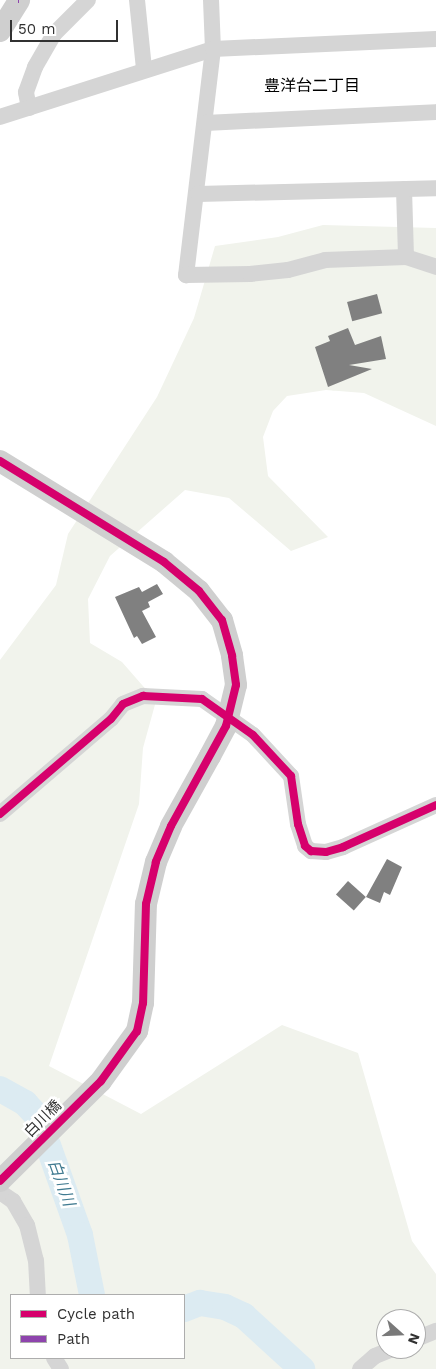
<!DOCTYPE html>
<html>
<head>
<meta charset="utf-8">
<style>
  body { margin:0 }
  #map { position:relative; width:436px; height:1369px; overflow:hidden; background:#fff; font-family:"Work Sans","Noto Sans JP",sans-serif }
  div>[style] { position:absolute }
  .green>* { inset:0; background:#f1f3ec }
  .river>* { height:26px; margin:-13px; padding:0 13px; transform-origin:13px; border-radius:13px; background:#dcebf2 }
  .building>* { inset:0; background:#808080; transform-origin:0 0 }
  .street>* { height:16px; margin:-8px; padding:0 8px; transform-origin:8px; border-radius:8px; background:#d5d5d5 }
  .secondary>* { height:22px; margin:-11px; padding:0 11px; transform-origin:11px; border-radius:11px; background:#cfcfcf }
  .secondary-bridge>* { height:22px; margin:-11px; padding:0 11px; transform-origin:11px; border-radius:11px; background:#cfcfcf }
  .quiet>* { height:6px; margin-top:-3px; transform-origin:0; background:repeating-linear-gradient(90deg,#8e44ad 0 12px,transparent 0 18px) }
  .cycleway>* { height:8px; margin:-4px; padding:0 4px; transform-origin:4px; border-radius:4px; background:#d6006c }
  span { translate:-50% -50%; white-space:nowrap; text-align:center; line-height:1.15; -webkit-text-stroke:5px #fff; paint-order:stroke }
  .street-label { font-size:15px; color:#313131 }
  .neighbourhood-label { font-size:16px; color:#000 }
  .water-label { font-size:16px; color:#417b91; font-style:italic }
  .legend { position:absolute; left:10px; top:1294px; width:175px; height:65px; box-sizing:border-box; background:#fff; border:1px solid #adadad; margin:0; padding:6px 9px; list-style:none; font-size:15px; color:#313131 }
  .legend li { display:flex; align-items:center; gap:10px; height:25px }
  .legend b { width:25px; border:1px solid #adadad }
  .north { position:absolute; left:376px; top:1309px; width:50px; height:50px; box-sizing:border-box; background:#fff; border:1px solid #adadad; border-radius:50%; rotate:110deg; font-size:14px; font-weight:700; line-height:20px; text-align:center; color:#313131 }
  .north::after { content:''; display:block; margin:auto; width:18px; height:22px; background:#797979; clip-path:polygon(50% 0,100% 100%,50% 72%,0 100%) }
  .scale { position:absolute; left:10px; top:20px; width:108px; height:22px; box-sizing:border-box; border:2px solid #313131; border-top:0; padding-left:6px; font-size:15px; line-height:18px; white-space:nowrap; color:#313131; -webkit-text-stroke:4px #fff; paint-order:stroke }
</style>
</head>
<body>
<div id="map">
  <div class="green">
    <i style="clip-path:polygon(evenodd,323px 225px,436px 228px,436px 426px,364px 393px,326px 390px,287px 396px,273px 411px,263px 437px,268px 476px,328px 537px,291px 551px,229px 498px,185px 490px,110px 556px,88px 599px,90px 643px,122px 662px,156px 701px,143px 748px,139px 804px,49px 1066px,141px 1114px,282px 1025px,358px 1053px,412px 1241px,436px 1274px,436px 1369px,0 1369px,0 660px,56px 585px,68px 534px,157px 397px,194px 318px,215px 246px,278px 237px,323px 225px,11px 1295px,184px 1295px,184px 1358px,11px 1358px,11px 1295px,323px 225px,386px 1319px,416px 1319px,416px 1349px,386px 1349px,386px 1319px)"></i>
  </div>
  <div class="river">
    <i style="left:0;top:1089px;width:29px;rotate:29deg"></i>
    <i style="left:25px;top:1103px;width:19px;rotate:47deg"></i>
    <i style="left:38px;top:1117px;width:125px;rotate:70.4deg"></i>
    <i style="left:80px;top:1235px;width:61px;rotate:78.7deg"></i>
    <i style="left:184px;top:1309px;width:17px;rotate:-21deg"></i>
    <i style="left:200px;top:1303px;width:25px;rotate:9deg"></i>
    <i style="left:225px;top:1307px;width:21px;rotate:25deg"></i>
    <i style="left:244px;top:1316px;width:79px;rotate:42.4deg"></i>
  </div>
  <div class="building">
    <i style="left:377px;top:294px;width:20px;height:31px;rotate:75deg"></i>
    <i style="clip-path:polygon(348px 328px,355px 345px,381px 336px,386px 359px,349px 365px,372px 369px,328px 387px,315px 347px,330px 341px,328px 336px)"></i>
    <i style="clip-path:polygon(157px 584px,163px 594px,148px 602px,150px 607px,142px 611px,156px 637px,142px 644px,137px 636px,134px 638px,115px 597px,139px 587px,142px 592px)"></i>
    <i style="clip-path:polygon(387px 859px,402px 867px,390px 895px,384px 892px,380px 903px,366px 897px)"></i>
    <i style="left:348px;top:881px;width:24px;height:18px;rotate:42deg"></i>
  </div>
  <div class="street">
    <i style="left:137px;top:0;width:69px;rotate:84.2deg"></i>
    <i style="left:211px;top:0;width:49px;rotate:87.7deg"></i>
    <i style="left:213px;top:49px;width:228px;rotate:96.8deg"></i>
    <i style="left:186px;top:275px;width:64px;rotate:-0.9deg"></i>
    <i style="left:250px;top:274px;width:38px;rotate:-6deg"></i>
    <i style="left:288px;top:270px;width:38px;rotate:-15deg"></i>
    <i style="left:325px;top:260px;width:81px;rotate:-2.1deg"></i>
    <i style="left:406px;top:257px;width:32px;rotate:18deg"></i>
    <i style="left:29px;top:108px;width:16px;rotate:-101deg"></i>
    <i style="left:26px;top:92px;width:27px;rotate:-70deg"></i>
    <i style="left:35px;top:67px;width:38px;rotate:-60deg"></i>
    <i style="left:54px;top:34px;width:48px;rotate:-45deg"></i>
    <i style="left:0;top:117px;width:224px;rotate:-17.7deg"></i>
    <i style="left:213px;top:49px;width:223px;rotate:-2.6deg"></i>
    <i style="left:205px;top:123px;width:231px;rotate:-2.7deg"></i>
    <i style="left:404px;top:189px;width:68px;rotate:88.3deg"></i>
    <i style="left:198px;top:194px;width:238px;rotate:-1.4deg"></i>
    <i style="left:0;top:814px;width:146px;rotate:-40.6deg"></i>
    <i style="left:111px;top:719px;width:19px;rotate:-51deg"></i>
    <i style="left:123px;top:704px;width:22px;rotate:-22deg"></i>
    <i style="left:143px;top:696px;width:59px;rotate:2.9deg"></i>
    <i style="left:202px;top:699px;width:62px;rotate:35.2deg"></i>
    <i style="left:253px;top:735px;width:56px;rotate:47.2deg"></i>
    <i style="left:291px;top:776px;width:49px;rotate:81.7deg"></i>
    <i style="left:298px;top:824px;width:23px;rotate:72deg"></i>
    <i style="left:305px;top:846px;width:8px;rotate:40deg"></i>
    <i style="left:311px;top:851px;width:15px;rotate:4deg"></i>
    <i style="left:326px;top:852px;width:18px;rotate:-16deg"></i>
    <i style="left:343px;top:847px;width:102px;rotate:-24.3deg"></i>
    <i style="left:0;top:1192px;width:16px;rotate:35deg"></i>
    <i style="left:13px;top:1201px;width:28px;rotate:60deg"></i>
    <i style="left:27px;top:1225px;width:36px;rotate:76deg"></i>
    <i style="left:36px;top:1260px;width:35px;rotate:87deg"></i>
    <i style="left:416px;top:1339px;width:22px;rotate:-22deg"></i>
    <i style="left:54px;top:1358px;width:13px;rotate:58deg"></i>
    <i style="left:360px;top:1369px;width:20px;rotate:-41deg"></i>
    <i style="left:375px;top:1356px;width:18px;rotate:-22deg"></i>
  </div>
  <div class="secondary">
    <i style="left:0;top:31px;width:36px;rotate:-58deg"></i>
    <i style="left:0;top:461px;width:193px;rotate:31.6deg"></i>
    <i style="left:164px;top:562px;width:45px;rotate:39.6deg"></i>
    <i style="left:199px;top:591px;width:37px;rotate:52deg"></i>
    <i style="left:222px;top:620px;width:37px;rotate:74deg"></i>
    <i style="left:232px;top:656px;width:29px;rotate:82deg"></i>
    <i style="left:0;top:1181px;width:142px;rotate:-44.7deg"></i>
    <i style="left:101px;top:1081px;width:62px;rotate:-54.2deg"></i>
    <i style="left:137px;top:1031px;width:29px;rotate:-78deg"></i>
    <i style="left:143px;top:1003px;width:99px;rotate:-88.3deg"></i>
    <i style="left:146px;top:904px;width:43px;rotate:-76.6deg"></i>
    <i style="left:156px;top:862px;width:39px;rotate:-67deg"></i>
    <i style="left:171px;top:826px;width:80px;rotate:-60.9deg"></i>
  </div>
  <div class="secondary-bridge">
    <i style="left:210px;top:756px;width:34px;rotate:-62deg"></i>
    <i style="left:226px;top:726px;width:42px;rotate:-76.3deg"></i>
  </div>
  <div class="quiet">
    <i style="left:18px;top:0;width:1px"></i>
  </div>
  <div class="cycleway">
    <i style="left:0;top:461px;width:193px;rotate:31.6deg"></i>
    <i style="left:164px;top:562px;width:45px;rotate:39.6deg"></i>
    <i style="left:199px;top:591px;width:37px;rotate:52deg"></i>
    <i style="left:222px;top:620px;width:37px;rotate:74deg"></i>
    <i style="left:232px;top:656px;width:29px;rotate:82deg"></i>
    <i style="left:236px;top:685px;width:42px;rotate:103.7deg"></i>
    <i style="left:226px;top:726px;width:114px;rotate:118.8deg"></i>
    <i style="left:171px;top:826px;width:39px;rotate:113deg"></i>
    <i style="left:156px;top:862px;width:43px;rotate:103.4deg"></i>
    <i style="left:146px;top:904px;width:99px;rotate:91.7deg"></i>
    <i style="left:143px;top:1003px;width:29px;rotate:102deg"></i>
    <i style="left:137px;top:1031px;width:62px;rotate:125.8deg"></i>
    <i style="left:101px;top:1081px;width:142px;rotate:135.3deg"></i>
    <i style="left:0;top:814px;width:146px;rotate:-40.6deg"></i>
    <i style="left:111px;top:719px;width:19px;rotate:-51deg"></i>
    <i style="left:123px;top:704px;width:22px;rotate:-22deg"></i>
    <i style="left:143px;top:696px;width:59px;rotate:2.9deg"></i>
    <i style="left:202px;top:699px;width:62px;rotate:35.2deg"></i>
    <i style="left:253px;top:735px;width:56px;rotate:47.2deg"></i>
    <i style="left:291px;top:776px;width:49px;rotate:81.7deg"></i>
    <i style="left:298px;top:824px;width:23px;rotate:72deg"></i>
    <i style="left:305px;top:846px;width:8px;rotate:40deg"></i>
    <i style="left:311px;top:851px;width:15px;rotate:4deg"></i>
    <i style="left:326px;top:852px;width:18px;rotate:-16deg"></i>
    <i style="left:343px;top:847px;width:102px;rotate:-24.3deg"></i>
  </div>
  <div class="street-label">
    <span style="left:43px;top:1119px;rotate:-45deg">白川橋</span>
  </div>
  <div class="neighbourhood-label">
    <span style="left:312px;top:86px">豊洋台二丁目</span>
  </div>
  <div class="water-label">
    <span style="left:61px;top:1183px;rotate:70deg">白川川</span>
  </div>
  <ul class="legend">
  <li><b style="height:6px;background:#d6006c"></b>Cycle path</li>
  <li><b style="height:6px;background:#8e44ad"></b>Path</li>
  </ul>
  <div class="north">N</div>
  <div class="scale">50 m</div>
</div>
</body>
</html>
